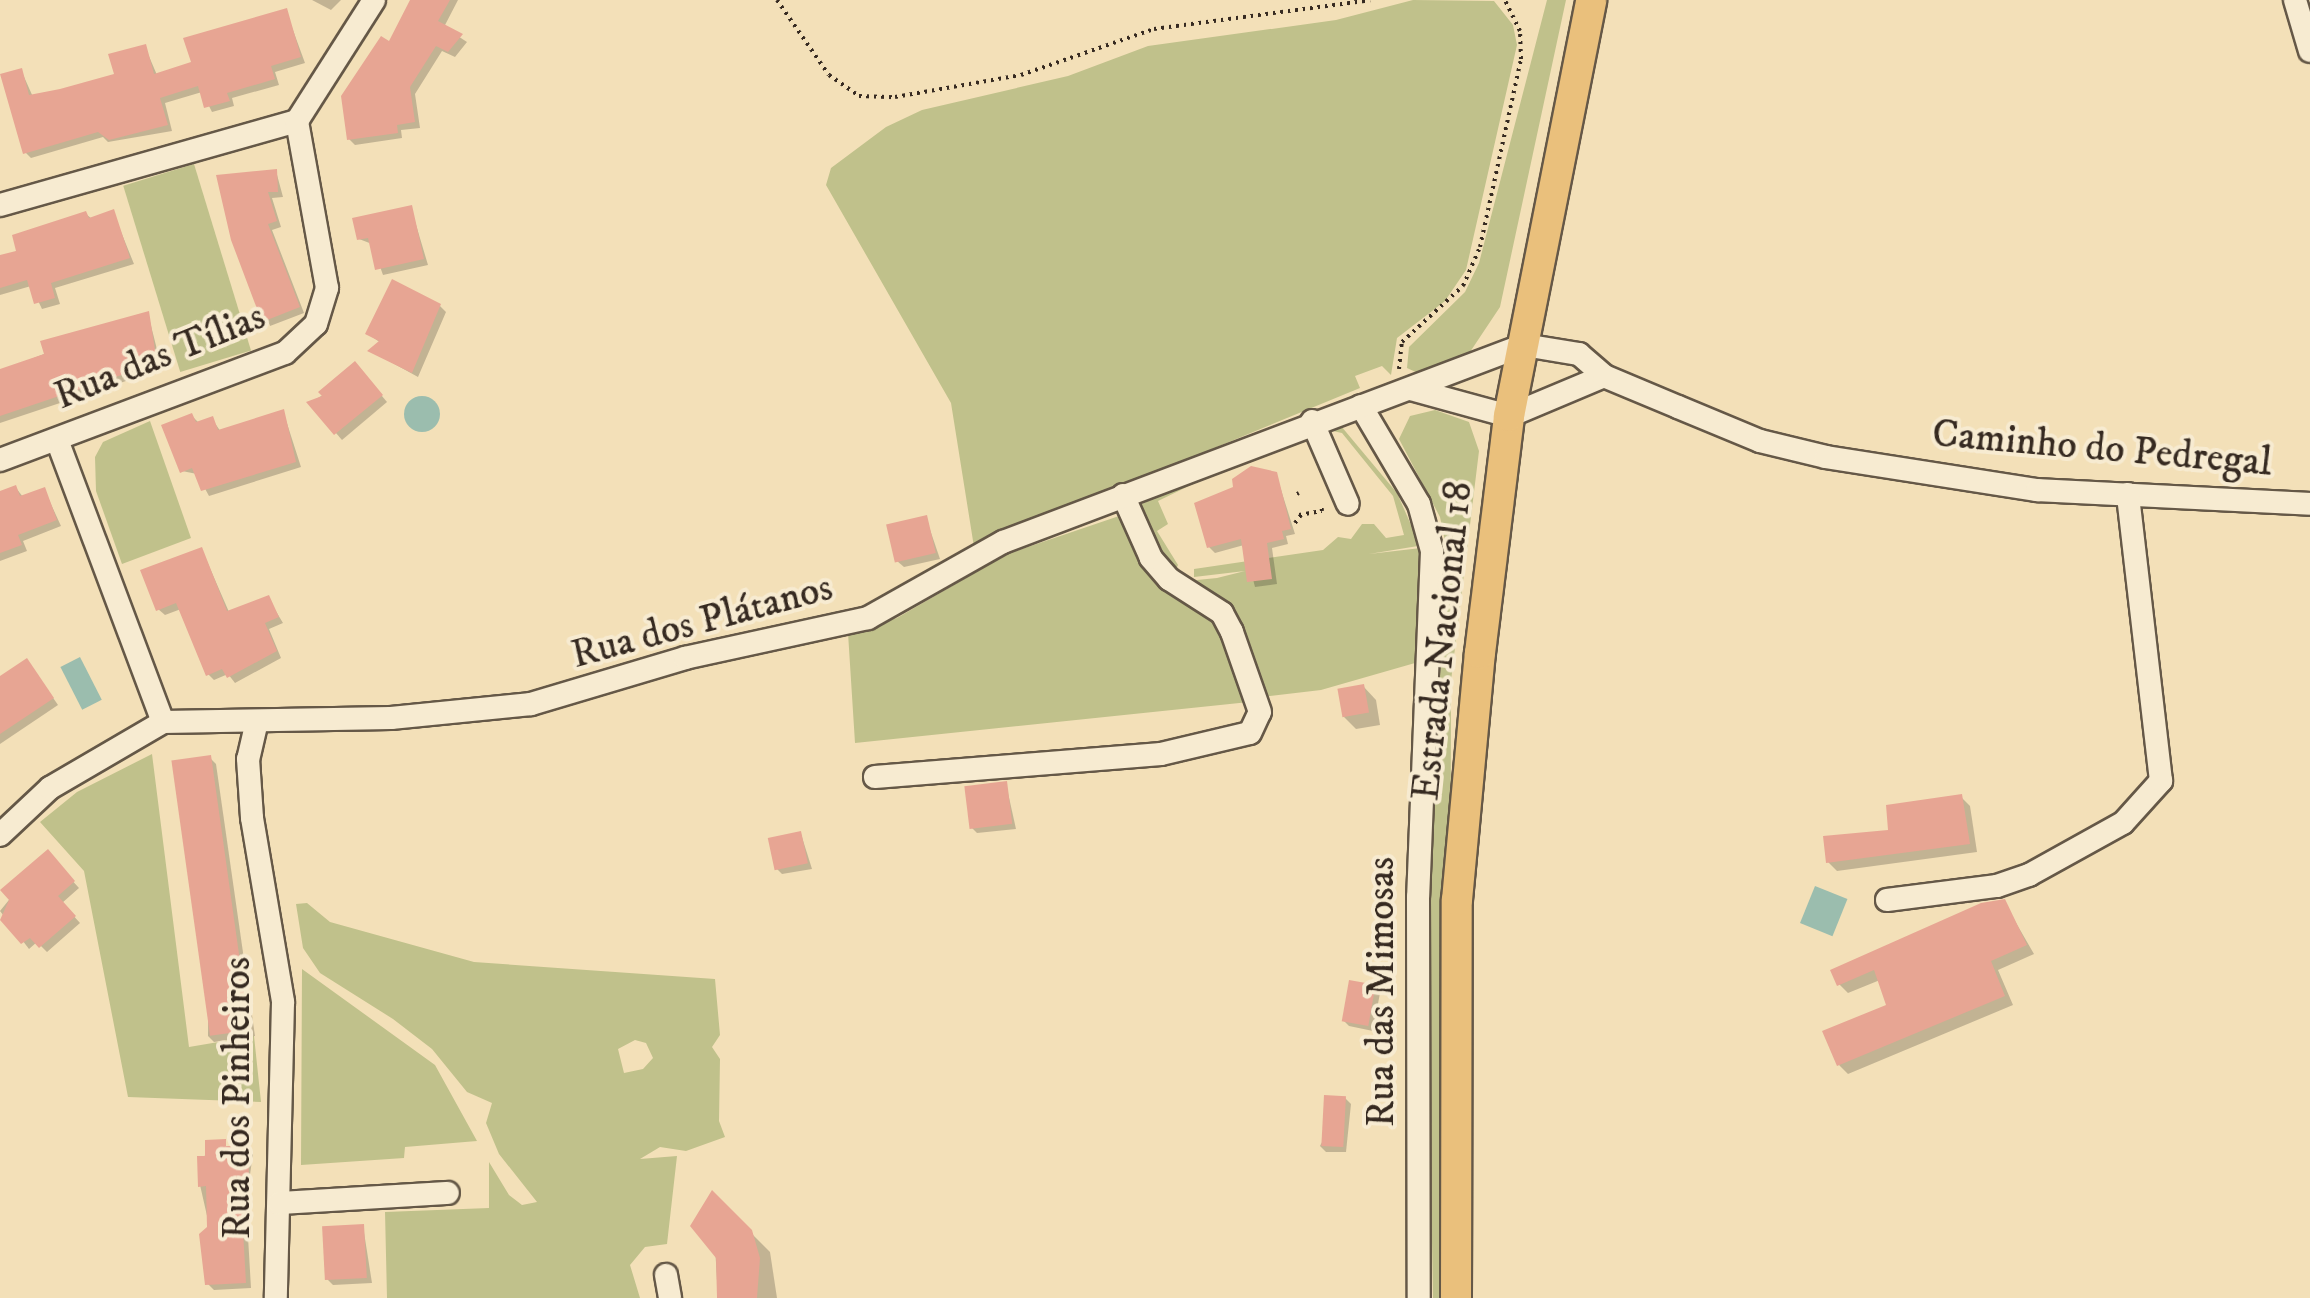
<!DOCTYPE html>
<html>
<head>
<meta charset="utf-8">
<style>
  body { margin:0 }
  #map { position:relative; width:2310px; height:1298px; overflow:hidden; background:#f3e0b8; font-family:"IM FELL DW Pica",serif }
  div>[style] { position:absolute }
  .green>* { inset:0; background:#c0c18b; transform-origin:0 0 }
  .water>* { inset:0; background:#9bbdae; transform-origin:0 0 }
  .round { border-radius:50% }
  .shadow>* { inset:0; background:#0003 }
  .building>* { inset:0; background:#e7a593; transform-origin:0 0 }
  .path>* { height:4px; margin-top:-2px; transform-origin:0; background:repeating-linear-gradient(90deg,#362a21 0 2.5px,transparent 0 7.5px) }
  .roads { filter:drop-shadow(2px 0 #655847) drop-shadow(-2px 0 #655847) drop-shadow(0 2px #655847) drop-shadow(0 -2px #655847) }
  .minor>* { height:22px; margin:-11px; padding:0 11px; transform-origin:11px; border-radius:11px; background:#f7ebd1 }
  .major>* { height:30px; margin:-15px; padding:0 15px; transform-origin:15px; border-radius:15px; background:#eac07c }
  span { translate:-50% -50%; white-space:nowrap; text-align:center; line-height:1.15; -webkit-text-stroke:8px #f7ebd1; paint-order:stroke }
  .street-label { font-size:40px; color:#362a21 }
</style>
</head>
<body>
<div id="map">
  <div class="green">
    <i style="clip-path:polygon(1413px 0,1494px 1px,1513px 25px,1517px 45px,1466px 270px,1445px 301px,1397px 338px,1391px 375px,1382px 366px,1355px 376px,1360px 388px,974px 547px,951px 403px,826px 185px,831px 168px,886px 127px,922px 110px,1068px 76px,1148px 46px,1336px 20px)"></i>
    <i style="clip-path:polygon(1547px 0,1566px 0,1500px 307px,1470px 352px,1420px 374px,1407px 368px,1409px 347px,1465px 292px,1479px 263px)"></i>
    <i style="left:194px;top:164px;width:195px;height:74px;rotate:73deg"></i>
    <i style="clip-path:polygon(1435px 410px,1469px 422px,1479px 451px,1451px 681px,1450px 1298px,1433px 1298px,1430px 1130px,1430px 894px,1446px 546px,1440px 517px,1399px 439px,1410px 416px)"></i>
    <i style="clip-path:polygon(150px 421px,191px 538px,122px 564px,96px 491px,95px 457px,103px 442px)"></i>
    <i style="clip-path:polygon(1341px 426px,1397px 493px,1415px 534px,1418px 546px,1369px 554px,1421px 548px,1415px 663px,1321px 690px,1262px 697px,1237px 628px,1181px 577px,1197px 580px,1217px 578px,1245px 571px,1194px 577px,1194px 569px,1323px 550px,1338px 537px,1351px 539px,1362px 524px,1374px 524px,1386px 538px,1404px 535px,1393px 496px,1342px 433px,1328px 430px)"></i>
    <i style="clip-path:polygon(1232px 465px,1158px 501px,1168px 524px,1157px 531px,1178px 565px,1174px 573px,1139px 505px)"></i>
    <i style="clip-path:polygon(1125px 514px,1220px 623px,1249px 702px,855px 743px,848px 633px,897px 618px,1007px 554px)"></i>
    <i style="clip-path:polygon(152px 754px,189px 1047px,254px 1036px,261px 1102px,128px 1097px,84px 871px,40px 822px,77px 792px)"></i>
    <i style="clip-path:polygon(evenodd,307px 903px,330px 922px,474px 962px,715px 979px,720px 1035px,712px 1047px,720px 1059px,719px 1121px,725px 1137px,686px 1151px,660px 1147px,640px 1159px,677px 1156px,667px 1244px,645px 1247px,630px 1265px,640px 1298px,387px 1298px,385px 1212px,489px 1208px,489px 1162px,509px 1195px,522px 1205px,537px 1202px,499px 1154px,486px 1123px,492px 1103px,467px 1092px,432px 1049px,393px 1019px,320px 973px,303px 948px,296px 904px,307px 903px,635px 1040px,646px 1043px,653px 1058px,643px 1069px,624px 1073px,618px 1049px,635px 1040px)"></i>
    <i style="clip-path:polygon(302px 969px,435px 1065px,477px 1141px,405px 1147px,404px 1158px,301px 1165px)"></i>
  </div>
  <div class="water">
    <i class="round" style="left:404px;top:396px;width:36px;height:36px"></i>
    <i style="left:80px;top:657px;width:48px;height:22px;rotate:63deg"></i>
    <i style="left:1815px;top:886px;width:35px;height:40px;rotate:22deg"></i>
  </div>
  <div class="shadow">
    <i style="clip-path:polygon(312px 0,341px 0,331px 10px)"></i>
    <i style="clip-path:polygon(413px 0,458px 0,444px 27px,467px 42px,455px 57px,442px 51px,415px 94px,420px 128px,401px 130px,402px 138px,355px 145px,349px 139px)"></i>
    <i style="clip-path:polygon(286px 11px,305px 63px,275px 72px,279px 85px,232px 98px,234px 106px,212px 112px,202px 92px,165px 103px,172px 131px,108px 142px,103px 137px,31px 158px,25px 152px,21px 70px,33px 97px,117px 76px,145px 47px,157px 75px,194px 64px)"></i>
    <i style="clip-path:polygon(276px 171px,283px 197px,272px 198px,281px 227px,272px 230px,304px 313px,270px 326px,219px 177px)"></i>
    <i style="clip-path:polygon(411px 208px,428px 265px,383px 275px,372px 244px,359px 239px)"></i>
    <i style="clip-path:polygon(113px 212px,134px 264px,55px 288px,60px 304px,42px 309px,31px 286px,0 295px,0 260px,86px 214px,92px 219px)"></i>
    <i style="clip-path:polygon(440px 306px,446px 312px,418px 377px,371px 351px,381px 343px,368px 334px)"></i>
    <i style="clip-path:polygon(148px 314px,162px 369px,0 423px,0 371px)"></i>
    <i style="clip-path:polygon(361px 371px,387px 402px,342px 440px,310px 403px)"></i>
    <i style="clip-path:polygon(283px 411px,301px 467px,209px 496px,197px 474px,182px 471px,192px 416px,198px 422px,212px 419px,221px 432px)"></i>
    <i style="clip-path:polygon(1276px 474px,1295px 534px,1286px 536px,1288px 544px,1272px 548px,1277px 584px,1255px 587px,1244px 545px,1215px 553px,1209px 547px)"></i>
    <i style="clip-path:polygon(16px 488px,23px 497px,44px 489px,61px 526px,23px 541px,27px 551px,0 561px,0 495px)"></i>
    <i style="clip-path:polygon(926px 518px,940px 559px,904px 567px,897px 561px)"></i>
    <i style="clip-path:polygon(202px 550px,229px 612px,268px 598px,283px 623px,269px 629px,281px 658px,235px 683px,228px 674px,214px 680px,208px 674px,181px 609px,165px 615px,158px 609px)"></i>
    <i style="clip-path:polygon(32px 667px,58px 705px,0 744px,0 679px)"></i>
    <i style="clip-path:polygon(1363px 686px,1376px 700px,1380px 725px,1356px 729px,1343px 716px)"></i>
    <i style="clip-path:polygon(210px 758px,216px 764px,255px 1036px,214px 1042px,208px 1036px)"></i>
    <i style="clip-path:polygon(1006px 784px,1016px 829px,977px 833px,971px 827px)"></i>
    <i style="clip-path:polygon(1961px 797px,1970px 806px,1977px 852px,1837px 871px,1828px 862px)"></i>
    <i style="clip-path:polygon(801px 834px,812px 869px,782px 874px,776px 868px)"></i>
    <i style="clip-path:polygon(47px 853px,79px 888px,62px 903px,80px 923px,47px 952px,37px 942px,29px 949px,0 911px)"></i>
    <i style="clip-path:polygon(2004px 902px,2034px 954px,1998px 970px,2013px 1005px,1848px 1074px,1839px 1065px,1889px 1007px,1880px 980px,1848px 993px,1839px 984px)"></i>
    <i style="clip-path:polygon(1374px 987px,1380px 993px,1373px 1031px,1349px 1026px,1343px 1020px)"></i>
    <i style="clip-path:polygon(1345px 1098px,1351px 1104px,1346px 1152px,1326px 1152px,1320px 1146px)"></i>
    <i style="clip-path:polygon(207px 1142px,253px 1154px,246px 1202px,251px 1288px,214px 1290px,208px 1284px,210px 1229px,200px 1185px)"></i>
    <i style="clip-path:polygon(712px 1194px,770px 1252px,777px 1298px,718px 1298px)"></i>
    <i style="clip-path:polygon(363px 1226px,372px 1283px,333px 1285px,327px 1279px)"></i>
  </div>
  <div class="building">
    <i style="clip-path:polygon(410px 0,450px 0,438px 21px,463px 34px,448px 52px,436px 46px,410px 87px,415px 122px,397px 125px,398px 133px,347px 140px,341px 96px,381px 36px,389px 41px)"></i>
    <i style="clip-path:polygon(287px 8px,301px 57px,271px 66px,275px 79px,227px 93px,230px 101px,204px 108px,198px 86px,160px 98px,168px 125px,109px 140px,98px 132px,23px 154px,0 74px,22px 68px,29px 95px,60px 89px,114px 74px,108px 54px,146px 44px,154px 74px,191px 62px,183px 38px)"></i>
    <i style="clip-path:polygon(277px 169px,278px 192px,268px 192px,277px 221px,268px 224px,300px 307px,262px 322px,231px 240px,216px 175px)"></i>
    <i style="clip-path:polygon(412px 205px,424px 259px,375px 270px,368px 238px,357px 240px,352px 218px)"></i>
    <i style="clip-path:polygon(114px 209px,130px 258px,51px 283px,55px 298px,34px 304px,27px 280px,0 288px,0 255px,16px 251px,12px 235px,86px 211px,89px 218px)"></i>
    <i style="clip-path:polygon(392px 279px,441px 304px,412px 373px,367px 351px,379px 341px,365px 334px)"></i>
    <i style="clip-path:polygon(149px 311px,157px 363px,0 416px,0 369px,44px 354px,40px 341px)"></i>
    <i style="clip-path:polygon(355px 361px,383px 395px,334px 435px,306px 402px,322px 396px,318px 392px)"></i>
    <i style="clip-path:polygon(284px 409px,296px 462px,201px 491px,192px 468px,180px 473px,161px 425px,192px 413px,196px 422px,213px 416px,218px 430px)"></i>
    <i style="clip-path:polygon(1251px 466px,1277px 472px,1291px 529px,1282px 531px,1284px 539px,1267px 543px,1272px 579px,1247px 582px,1241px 539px,1207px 548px,1194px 503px,1233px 487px,1232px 479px)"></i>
    <i style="clip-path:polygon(16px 485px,20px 496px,45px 487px,57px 520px,18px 535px,22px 545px,0 553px,0 491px)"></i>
    <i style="left:927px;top:515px;width:39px;height:42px;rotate:77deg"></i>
    <i style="clip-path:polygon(202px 547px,227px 611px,269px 595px,279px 617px,265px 623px,277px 651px,227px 678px,222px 669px,206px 676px,176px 603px,156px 611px,140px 570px)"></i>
    <i style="clip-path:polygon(27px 658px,54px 698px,0 734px,0 676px)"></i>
    <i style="left:1364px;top:684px;width:29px;height:27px;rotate:80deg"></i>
    <i style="left:211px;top:755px;width:278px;height:40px;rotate:82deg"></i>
    <i style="left:1007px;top:781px;width:43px;height:43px;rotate:83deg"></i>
    <i style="clip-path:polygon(1962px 794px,1970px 844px,1826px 863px,1823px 836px,1888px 830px,1886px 805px)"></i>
    <i style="left:801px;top:831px;width:33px;height:34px;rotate:78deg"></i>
    <i style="clip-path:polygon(48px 849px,75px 881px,58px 896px,76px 916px,39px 948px,30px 938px,21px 944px,0 920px,9px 900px,0 890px)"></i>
    <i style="clip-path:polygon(2005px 899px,2027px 945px,1991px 961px,2005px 996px,1837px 1066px,1822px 1031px,1886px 1005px,1874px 970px,1837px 986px,1830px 970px,1981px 903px)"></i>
    <i style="left:1349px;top:980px;width:27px;height:42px;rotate:10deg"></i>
    <i style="left:1324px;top:1095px;width:22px;height:51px;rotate:3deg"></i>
    <i style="clip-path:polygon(226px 1139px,226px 1146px,248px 1146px,249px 1177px,243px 1176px,241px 1195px,246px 1283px,205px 1285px,199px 1234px,207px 1227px,206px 1186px,198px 1187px,197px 1156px,205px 1156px,205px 1140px)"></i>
    <i style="clip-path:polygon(712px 1190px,752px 1230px,760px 1258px,757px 1298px,717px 1298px,716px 1258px,690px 1226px)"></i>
    <i style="left:364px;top:1224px;width:54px;height:42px;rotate:87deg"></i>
  </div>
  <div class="path">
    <i style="left:777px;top:0;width:91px;rotate:55.3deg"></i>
    <i style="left:829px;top:75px;width:37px;rotate:35deg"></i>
    <i style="left:859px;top:96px;width:36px;rotate:2deg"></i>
    <i style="left:895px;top:97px;width:128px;rotate:-9.9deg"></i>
    <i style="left:1021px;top:75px;width:141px;rotate:-19.1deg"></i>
    <i style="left:1154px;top:29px;width:218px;rotate:-7.6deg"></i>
    <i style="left:1399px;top:369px;width:27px;rotate:-84deg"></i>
    <i style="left:1402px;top:342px;width:83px;rotate:-42.6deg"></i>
    <i style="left:1463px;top:286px;width:43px;rotate:-66.4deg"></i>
    <i style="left:1480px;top:247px;width:192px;rotate:-77.7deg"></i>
    <i style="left:1521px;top:59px;width:28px;rotate:-92deg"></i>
    <i style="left:1520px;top:31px;width:34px;rotate:-116deg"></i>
    <i style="left:1297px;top:494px;width:2px;rotate:-27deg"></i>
    <i style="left:1299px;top:515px;width:23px;rotate:-10deg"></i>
    <i style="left:1322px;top:511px;width:7px;rotate:-98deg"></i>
    <i style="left:1295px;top:523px;width:10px;rotate:-53deg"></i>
  </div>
  <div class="roads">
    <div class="minor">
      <i style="left:2295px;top:0;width:53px;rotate:73.6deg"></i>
      <i style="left:0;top:205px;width:309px;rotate:-15.8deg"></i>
      <i style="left:297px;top:121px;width:143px;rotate:-57.5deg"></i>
      <i style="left:1414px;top:390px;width:98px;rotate:15.3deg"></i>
      <i style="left:1509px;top:416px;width:103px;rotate:-22.8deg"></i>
      <i style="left:1361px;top:406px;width:114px;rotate:59.4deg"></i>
      <i style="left:1419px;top:504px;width:49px;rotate:74.5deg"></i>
      <i style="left:1432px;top:551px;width:346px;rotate:92.3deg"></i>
      <i style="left:1418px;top:897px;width:401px;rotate:89.9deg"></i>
      <i style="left:1312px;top:421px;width:90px;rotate:66.6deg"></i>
      <i style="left:57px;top:440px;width:301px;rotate:69.4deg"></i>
      <i style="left:0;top:460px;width:304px;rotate:-20.6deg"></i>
      <i style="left:285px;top:353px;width:42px;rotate:-43.1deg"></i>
      <i style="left:316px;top:324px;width:38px;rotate:-73deg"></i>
      <i style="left:327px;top:288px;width:170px;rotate:-100.2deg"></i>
      <i style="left:257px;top:721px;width:39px;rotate:103deg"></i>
      <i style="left:248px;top:759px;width:59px;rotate:86.1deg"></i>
      <i style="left:252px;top:818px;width:187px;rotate:80.4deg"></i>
      <i style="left:283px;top:1002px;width:296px;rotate:91.4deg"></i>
      <i style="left:875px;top:777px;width:287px;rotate:-4.6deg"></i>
      <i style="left:1161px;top:754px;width:91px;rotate:-13.3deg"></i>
      <i style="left:1250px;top:733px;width:23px;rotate:-65deg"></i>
      <i style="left:1260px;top:712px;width:85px;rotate:-109.3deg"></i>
      <i style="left:1232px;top:632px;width:21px;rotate:-118deg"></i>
      <i style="left:1222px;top:613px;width:63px;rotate:-147.3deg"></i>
      <i style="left:1169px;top:579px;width:28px;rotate:-131deg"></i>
      <i style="left:1151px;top:558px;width:69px;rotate:-114deg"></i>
      <i style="left:0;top:835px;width:69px;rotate:-43.2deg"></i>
      <i style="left:50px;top:788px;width:131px;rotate:-30.3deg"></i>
      <i style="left:163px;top:722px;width:228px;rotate:-1deg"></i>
      <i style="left:391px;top:718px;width:141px;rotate:-5.7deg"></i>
      <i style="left:531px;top:704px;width:161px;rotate:-16.6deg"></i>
      <i style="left:685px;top:658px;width:187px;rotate:-12.3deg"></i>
      <i style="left:868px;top:618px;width:155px;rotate:-29.4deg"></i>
      <i style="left:1003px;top:542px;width:557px;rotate:-20.71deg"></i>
      <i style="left:1524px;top:345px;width:56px;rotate:9.3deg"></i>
      <i style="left:1579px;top:354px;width:33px;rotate:41deg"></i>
      <i style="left:1604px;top:376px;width:80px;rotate:22.7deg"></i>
      <i style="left:1678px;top:407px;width:89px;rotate:22.5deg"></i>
      <i style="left:1760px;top:441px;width:68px;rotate:13.6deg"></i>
      <i style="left:1826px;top:457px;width:214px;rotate:8.9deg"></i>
      <i style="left:2037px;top:490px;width:273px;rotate:2.9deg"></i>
      <i style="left:1887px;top:900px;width:111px;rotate:-7.3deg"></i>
      <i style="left:1997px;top:886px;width:34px;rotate:-19deg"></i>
      <i style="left:2029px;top:875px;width:107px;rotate:-29deg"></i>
      <i style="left:2123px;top:823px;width:57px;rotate:-47.9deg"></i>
      <i style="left:2161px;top:781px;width:289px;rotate:-96.6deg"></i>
      <i style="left:279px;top:1203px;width:169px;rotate:-3.4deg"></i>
      <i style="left:666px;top:1275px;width:23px;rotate:80deg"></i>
    </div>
    <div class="major">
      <i style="left:1456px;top:1298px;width:398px;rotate:-89.9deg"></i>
      <i style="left:1457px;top:900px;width:248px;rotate:-84.7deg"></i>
      <i style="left:1480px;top:653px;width:239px;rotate:-83deg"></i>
      <i style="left:1509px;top:416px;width:424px;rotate:-78.8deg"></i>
    </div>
  </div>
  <div class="street-label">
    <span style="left:160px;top:357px;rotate:-22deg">Rua das Tílias</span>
    <span style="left:2102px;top:449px;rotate:5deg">Caminho do Pedregal</span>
    <span style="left:702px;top:622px;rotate:-15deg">Rua dos Plátanos</span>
    <span style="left:1443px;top:641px;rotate:-84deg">Estrada Nacional 18</span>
    <span style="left:1382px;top:992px;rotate:-90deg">Rua das Mimosas</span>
    <span style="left:238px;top:1098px;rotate:-90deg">Rua dos Pinheiros</span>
  </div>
</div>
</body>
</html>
